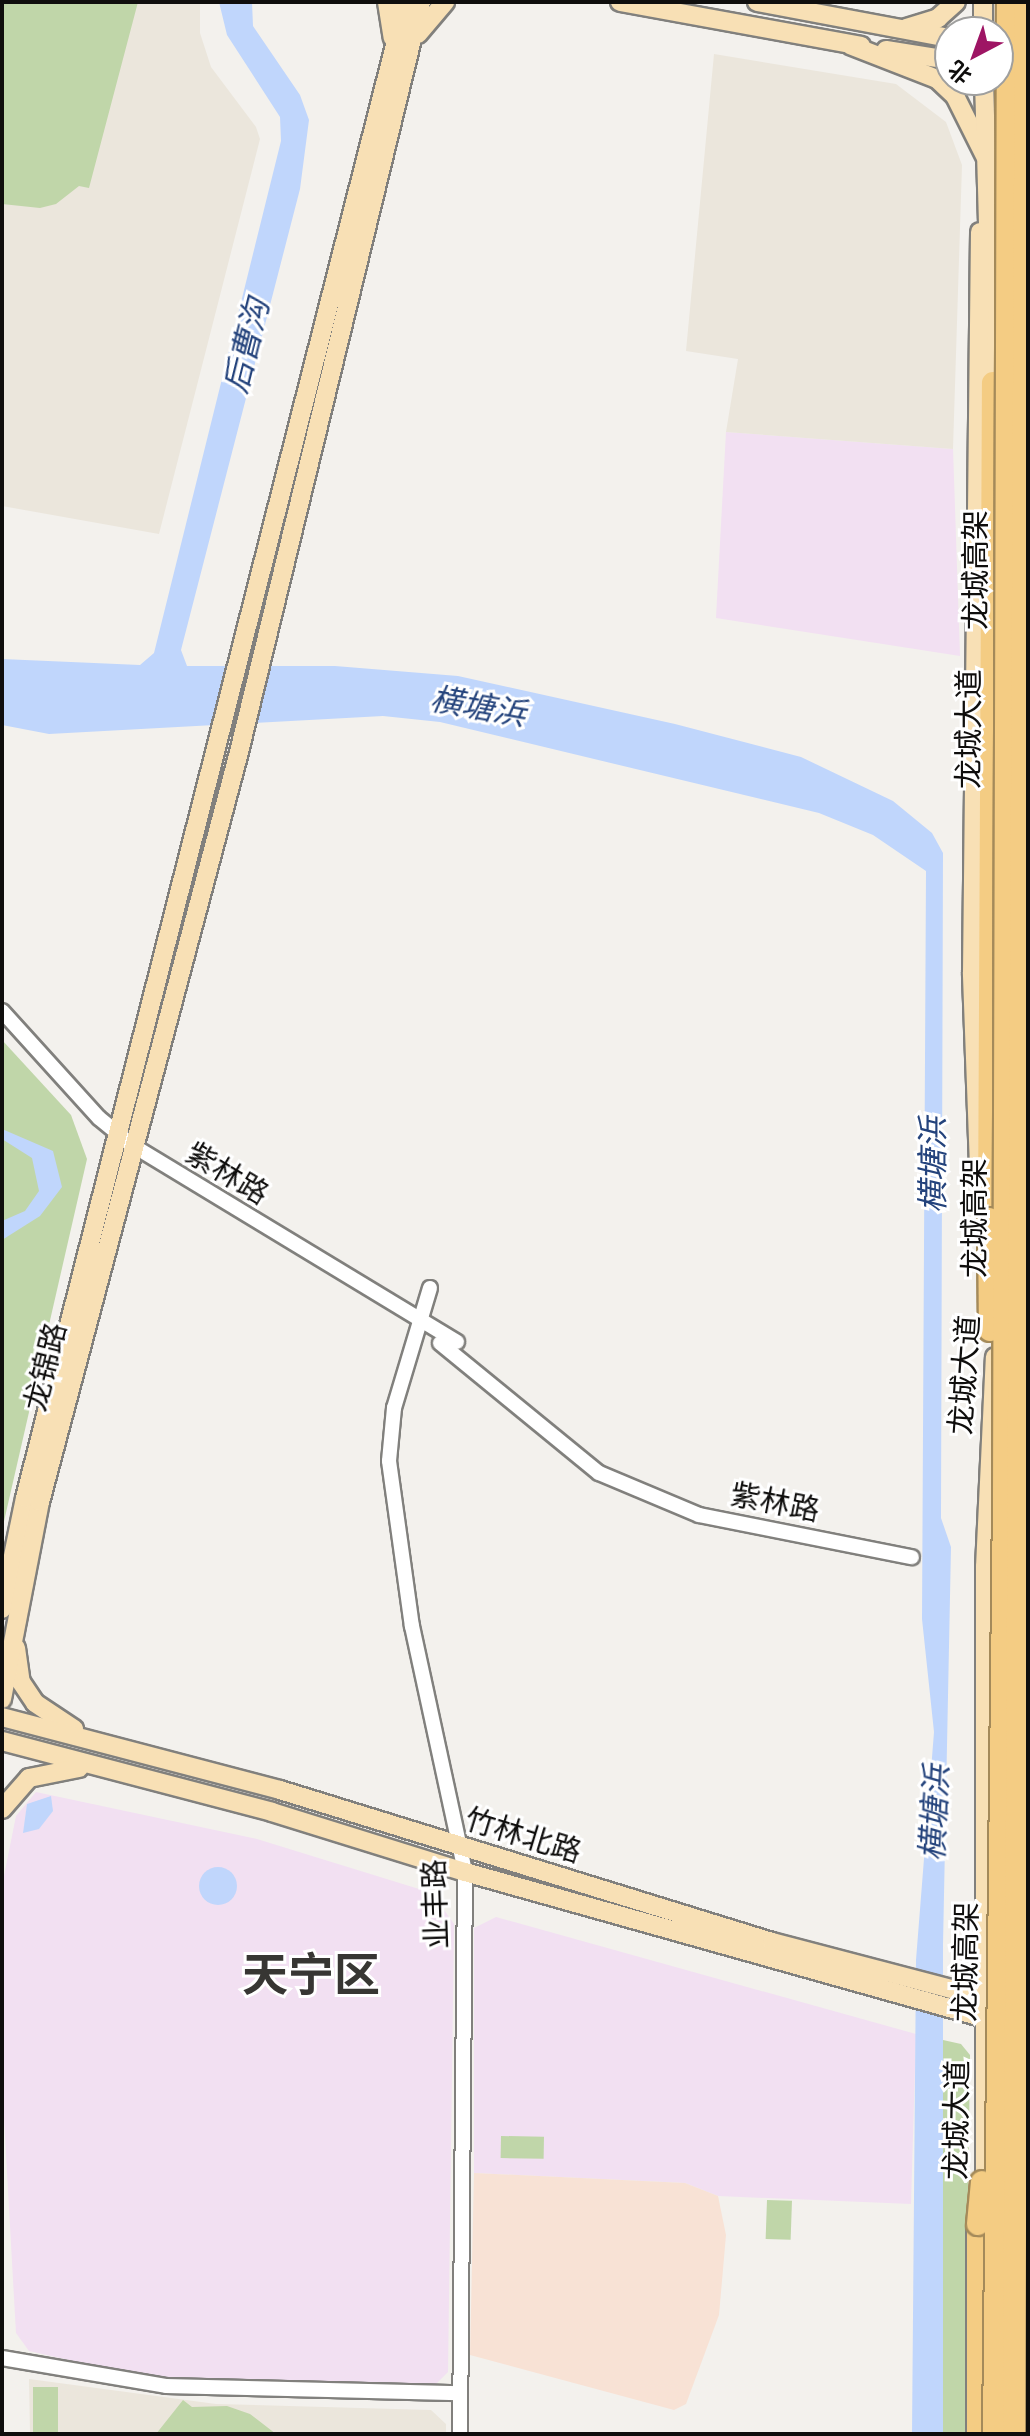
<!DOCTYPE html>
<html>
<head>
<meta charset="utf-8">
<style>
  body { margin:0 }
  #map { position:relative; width:1030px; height:2436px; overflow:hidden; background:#f3f1ed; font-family:"Space Grotesk","Noto Sans SC",sans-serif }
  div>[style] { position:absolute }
  .commercial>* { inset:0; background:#f2e0f2 }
  .built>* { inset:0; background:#ebe6dc }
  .medical>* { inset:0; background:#f8e2d5 }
  .green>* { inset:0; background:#c0d6a9; transform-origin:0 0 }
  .water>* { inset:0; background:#c0d6fc }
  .round { border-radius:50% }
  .roads { filter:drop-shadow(2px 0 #81807d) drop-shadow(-2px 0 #81807d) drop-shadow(0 2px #81807d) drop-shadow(0 -2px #81807d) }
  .minor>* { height:14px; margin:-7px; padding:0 7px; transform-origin:7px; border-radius:7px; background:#fff }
  .major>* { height:18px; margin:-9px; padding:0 9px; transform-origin:9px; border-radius:9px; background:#f8e0b5 }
  .highway>* { height:22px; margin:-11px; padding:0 11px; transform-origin:11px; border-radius:11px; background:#f4cc83 }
  .bridges { filter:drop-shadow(2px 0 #a48a5a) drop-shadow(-2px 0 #a48a5a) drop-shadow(0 2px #a48a5a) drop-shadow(0 -2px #a48a5a) }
  .highway-bridge>* { height:22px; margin:-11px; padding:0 11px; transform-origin:11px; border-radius:11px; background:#f4cc83 }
  span { translate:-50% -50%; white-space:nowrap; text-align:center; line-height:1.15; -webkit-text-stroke:6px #fff; paint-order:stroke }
  .street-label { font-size:30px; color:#0f0e0d }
  .water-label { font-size:32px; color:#24437c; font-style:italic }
  .town-label { font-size:46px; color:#373633; font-weight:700 }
  .frame { position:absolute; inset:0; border:4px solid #0f0e0d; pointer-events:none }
  .north { position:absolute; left:934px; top:16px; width:80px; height:80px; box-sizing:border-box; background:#fff; border:2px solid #9f9f9e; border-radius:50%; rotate:221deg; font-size:22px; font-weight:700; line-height:32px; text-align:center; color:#0f0e0d }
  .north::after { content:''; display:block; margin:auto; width:28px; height:36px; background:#9e1564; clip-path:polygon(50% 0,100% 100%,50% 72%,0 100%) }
</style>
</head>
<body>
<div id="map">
  <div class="commercial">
    <i style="clip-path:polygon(726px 432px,953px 449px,960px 656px,716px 618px)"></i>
    <i style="clip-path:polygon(36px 1792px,257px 1839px,432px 1893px,454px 1924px,448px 2372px,435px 2385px,148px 2378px,29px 2351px,16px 2333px,2px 2082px,2px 1886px,16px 1816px)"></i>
    <i style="clip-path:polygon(496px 1917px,916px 2034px,911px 2204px,718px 2196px,685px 2183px,474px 2173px,474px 1928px)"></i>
  </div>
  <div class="built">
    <i style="clip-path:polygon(2px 2px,200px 2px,200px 33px,211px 67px,256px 127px,260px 139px,159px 534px,2px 506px)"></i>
    <i style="clip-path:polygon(714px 54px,896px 84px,946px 122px,962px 165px,953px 449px,726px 432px,738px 359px,686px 351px)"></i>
    <i style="clip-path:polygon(29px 2379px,216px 2404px,431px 2410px,446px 2424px,446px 2434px,30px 2434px)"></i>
  </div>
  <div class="medical">
    <i style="clip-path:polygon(474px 2173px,685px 2183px,718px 2196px,726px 2235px,719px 2315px,686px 2404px,674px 2410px,470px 2355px)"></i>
  </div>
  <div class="green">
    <i style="clip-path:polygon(2px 2px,138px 2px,89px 188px,79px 186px,56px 204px,40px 208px,2px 204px)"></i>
    <i style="clip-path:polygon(2px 1040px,71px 1115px,87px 1159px,2px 1530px)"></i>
    <i style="clip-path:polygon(943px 2040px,961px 2044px,970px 2055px,965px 2434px,943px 2434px)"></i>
    <i style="left:501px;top:2136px;width:43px;height:22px;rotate:1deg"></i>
    <i style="left:767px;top:2200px;width:25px;height:39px;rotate:2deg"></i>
    <i style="left:33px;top:2387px;width:25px;height:47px"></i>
    <i style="clip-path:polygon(183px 2400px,192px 2407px,227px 2406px,250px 2414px,276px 2434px,156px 2434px)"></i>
  </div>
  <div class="water">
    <i style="clip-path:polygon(219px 2px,252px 2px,253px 26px,300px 95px,309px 120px,300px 189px,181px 650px,187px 666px,335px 666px,458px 676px,675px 724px,801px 757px,893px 801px,932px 833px,943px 853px,941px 1518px,951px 1547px,943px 1945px,943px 2434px,912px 2434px,916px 1960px,934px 1732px,922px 1619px,926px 871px,873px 835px,819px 813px,440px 722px,383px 716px,49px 734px,2px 725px,2px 659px,140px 665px,154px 653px,281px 141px,280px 117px,227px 35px)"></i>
    <i style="clip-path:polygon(2px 1129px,53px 1151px,62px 1187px,40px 1216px,2px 1240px,2px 1221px,25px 1211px,39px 1191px,32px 1158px,2px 1139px)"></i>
    <i style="clip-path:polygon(51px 1796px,53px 1811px,39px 1829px,23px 1833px,27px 1804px)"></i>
    <i class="round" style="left:199px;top:1867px;width:38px;height:38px"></i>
  </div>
  <div class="roads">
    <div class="minor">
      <i style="left:2px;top:1011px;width:144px;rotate:47.8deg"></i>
      <i style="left:99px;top:1118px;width:43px;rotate:39.3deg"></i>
      <i style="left:132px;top:1145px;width:380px;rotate:31.2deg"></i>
      <i style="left:430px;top:1288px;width:125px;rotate:106.7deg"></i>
      <i style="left:394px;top:1408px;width:53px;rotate:95.4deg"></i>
      <i style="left:389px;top:1461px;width:167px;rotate:82.1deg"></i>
      <i style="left:412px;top:1626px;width:252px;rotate:77.8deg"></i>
      <i style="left:465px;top:1872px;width:562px;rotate:90.51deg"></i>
      <i style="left:440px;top:1343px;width:205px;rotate:39.3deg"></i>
      <i style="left:599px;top:1473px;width:108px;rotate:22.8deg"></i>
      <i style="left:699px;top:1515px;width:217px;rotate:11.2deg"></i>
      <i style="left:2px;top:2358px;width:166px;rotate:9.7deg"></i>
      <i style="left:166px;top:2386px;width:294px;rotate:1.4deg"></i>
    </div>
    <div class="major">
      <i style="left:387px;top:2px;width:36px;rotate:81deg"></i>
      <i style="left:620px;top:2px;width:245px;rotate:10.3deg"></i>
      <i style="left:757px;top:2px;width:196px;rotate:10.6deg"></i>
      <i style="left:983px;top:2px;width:30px;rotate:90deg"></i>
      <i style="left:906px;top:28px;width:34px;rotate:-17deg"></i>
      <i style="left:938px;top:18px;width:24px;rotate:-42deg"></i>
      <i style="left:418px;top:34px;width:42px;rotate:-49.8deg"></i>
      <i style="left:850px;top:45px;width:93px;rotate:21.3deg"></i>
      <i style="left:937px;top:79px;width:25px;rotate:43deg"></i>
      <i style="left:955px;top:96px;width:67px;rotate:63.4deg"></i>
      <i style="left:886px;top:50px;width:65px;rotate:8.9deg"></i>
      <i style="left:984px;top:80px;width:316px;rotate:88.4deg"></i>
      <i style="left:979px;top:1167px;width:195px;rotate:-92.1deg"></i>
      <i style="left:972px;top:972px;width:740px;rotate:-89.38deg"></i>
      <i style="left:2px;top:1609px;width:113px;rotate:-78.3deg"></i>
      <i style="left:25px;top:1498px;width:1544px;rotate:-75.71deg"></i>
      <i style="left:16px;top:1648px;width:34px;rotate:82deg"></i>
      <i style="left:21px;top:1682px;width:25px;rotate:56deg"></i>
      <i style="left:35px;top:1703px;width:47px;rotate:33.7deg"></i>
      <i style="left:2px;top:1699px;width:201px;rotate:-79.1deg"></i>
      <i style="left:40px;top:1502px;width:776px;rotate:-75.14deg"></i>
      <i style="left:239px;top:752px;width:772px;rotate:-76.36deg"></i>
      <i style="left:2px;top:1717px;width:287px;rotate:14.7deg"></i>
      <i style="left:280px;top:1790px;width:515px;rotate:17.17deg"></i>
      <i style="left:772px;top:1942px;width:265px;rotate:14.7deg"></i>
      <i style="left:2px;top:1741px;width:279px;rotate:14.7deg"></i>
      <i style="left:272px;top:1812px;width:202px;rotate:17.3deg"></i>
      <i style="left:465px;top:1872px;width:585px;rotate:15.68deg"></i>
      <i style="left:2px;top:1809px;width:41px;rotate:-48.9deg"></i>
      <i style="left:29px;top:1778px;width:51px;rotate:-11.3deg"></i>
      <i style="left:985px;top:2195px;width:628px;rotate:-90deg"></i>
      <i style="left:985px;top:1567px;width:210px;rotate:-87.3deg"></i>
      <i style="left:1025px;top:2303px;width:101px;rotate:-88.3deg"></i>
    </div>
    <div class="highway">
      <i style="left:989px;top:1219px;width:836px;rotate:-89.73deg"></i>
      <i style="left:1022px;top:2115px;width:46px;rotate:82.6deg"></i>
      <i style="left:978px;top:2434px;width:210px;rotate:-90deg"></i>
    </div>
  </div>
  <div class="bridges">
    <div class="highway-bridge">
      <i style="left:989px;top:1219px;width:111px;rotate:89.5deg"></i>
      <i style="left:978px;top:2224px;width:42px;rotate:-84.6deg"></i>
      <i style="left:994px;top:2434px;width:940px;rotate:-89.39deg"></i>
      <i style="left:1004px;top:1494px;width:1492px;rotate:-89.85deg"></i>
      <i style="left:1014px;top:2434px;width:2432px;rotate:-89.72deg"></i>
    </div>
  </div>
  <div class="street-label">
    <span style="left:976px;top:570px;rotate:-90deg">龙城高架</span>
    <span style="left:969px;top:729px;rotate:-90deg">龙城大道</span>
    <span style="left:227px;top:1174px;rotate:31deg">紫林路</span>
    <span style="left:975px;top:1218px;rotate:-90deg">龙城高架</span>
    <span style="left:46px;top:1367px;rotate:-76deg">龙锦路</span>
    <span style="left:965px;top:1375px;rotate:-86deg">龙城大道</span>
    <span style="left:775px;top:1503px;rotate:11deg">紫林路</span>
    <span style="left:523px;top:1836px;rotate:17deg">竹林北路</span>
    <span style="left:436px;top:1904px;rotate:-92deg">业丰路</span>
    <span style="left:966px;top:1962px;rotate:-89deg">龙城高架</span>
    <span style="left:957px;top:2120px;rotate:-89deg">龙城大道</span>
  </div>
  <div class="water-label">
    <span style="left:247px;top:346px;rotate:-76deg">后曹沟</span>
    <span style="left:478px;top:707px;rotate:10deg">横塘浜</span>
    <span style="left:933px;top:1165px;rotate:-90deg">横塘浜</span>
    <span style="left:935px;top:1813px;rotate:-87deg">横塘浜</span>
  </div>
  <div class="town-label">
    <span style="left:311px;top:1975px">天宁区</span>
  </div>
  <div class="frame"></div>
  <div class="north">北</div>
</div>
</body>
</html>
